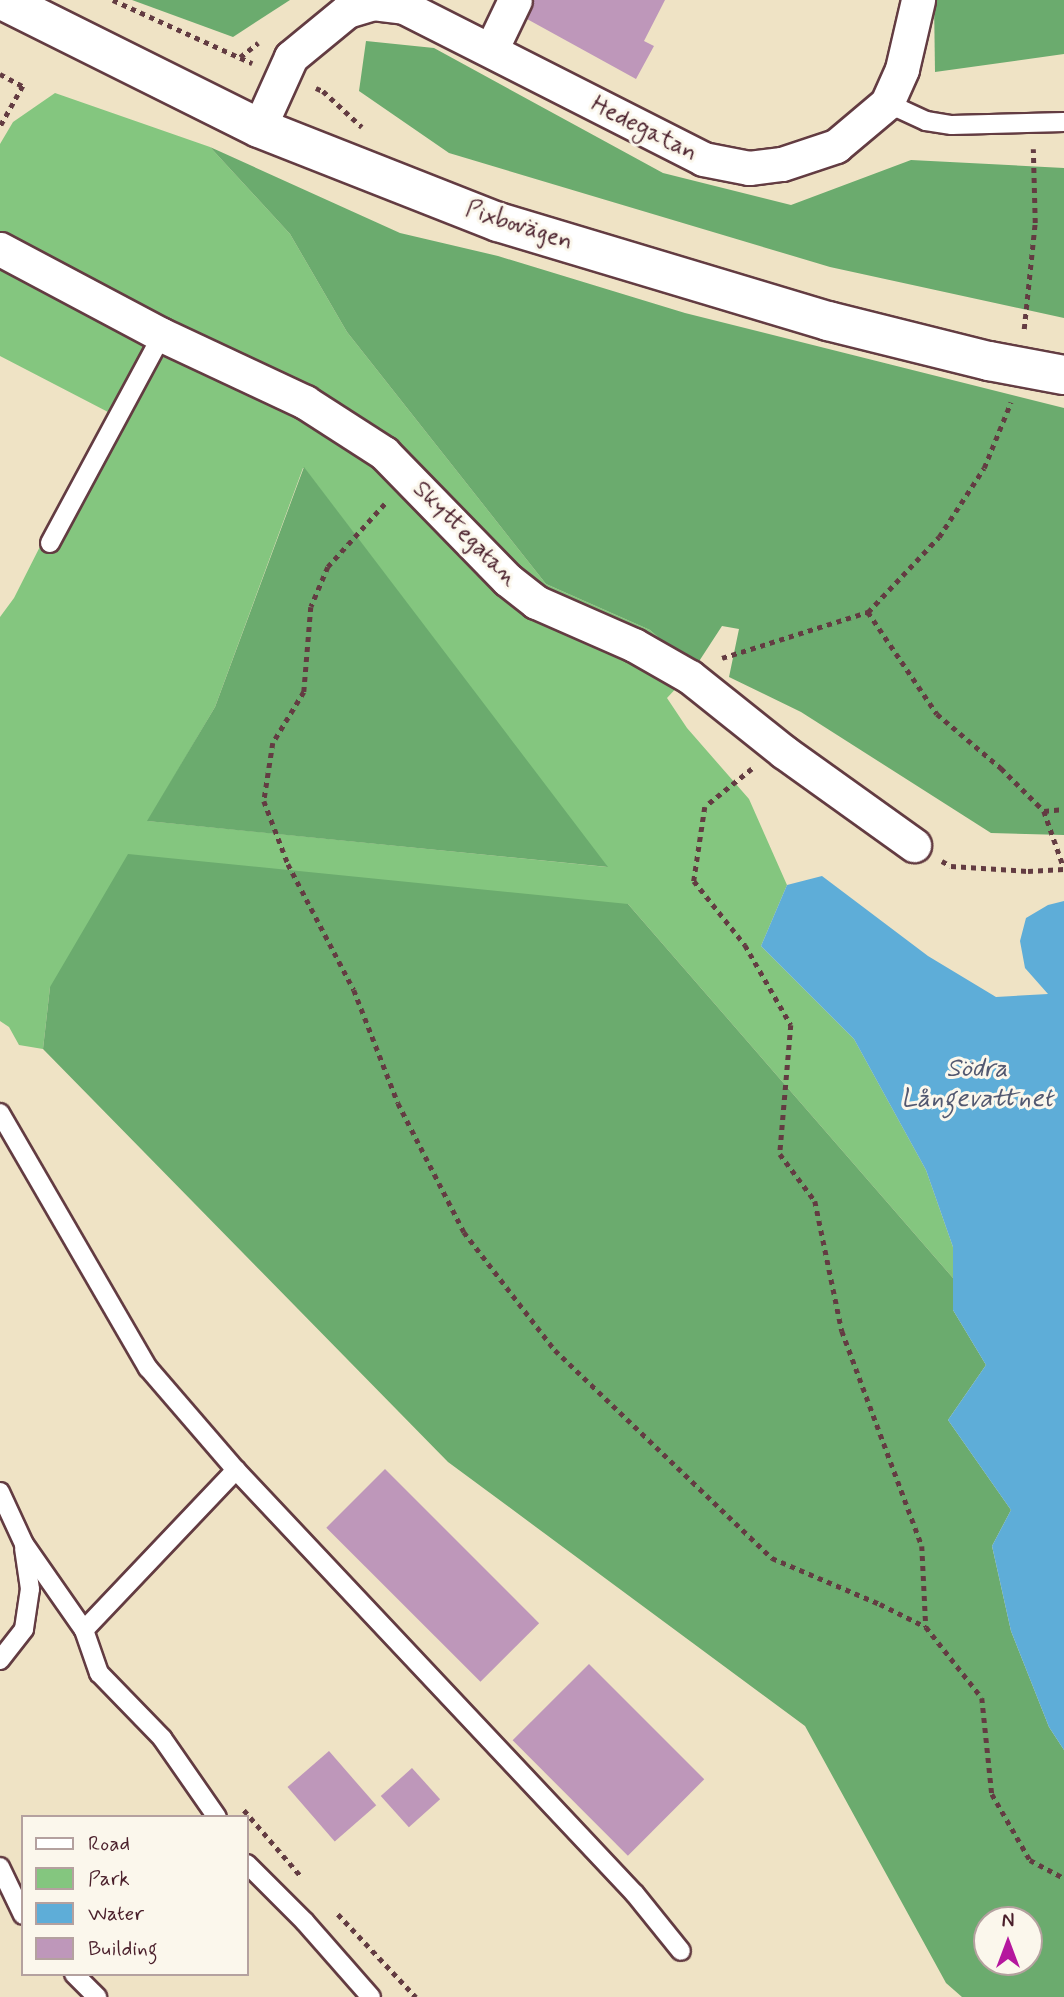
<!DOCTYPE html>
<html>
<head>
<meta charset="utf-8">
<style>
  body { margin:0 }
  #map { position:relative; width:1064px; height:1997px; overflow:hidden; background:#efe3c5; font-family:Mynerve,sans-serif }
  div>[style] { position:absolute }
  .green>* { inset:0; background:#84c67f }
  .forest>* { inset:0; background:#6bab6e }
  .water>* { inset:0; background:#5eadd8 }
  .building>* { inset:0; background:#be97ba; transform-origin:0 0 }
  .path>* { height:4.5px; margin-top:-2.25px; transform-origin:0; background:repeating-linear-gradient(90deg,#633c42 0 5px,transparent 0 10px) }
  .roads { filter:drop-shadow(2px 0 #633c42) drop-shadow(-2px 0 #633c42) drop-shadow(0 2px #633c42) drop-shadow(0 -2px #633c42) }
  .service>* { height:18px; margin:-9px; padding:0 9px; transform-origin:9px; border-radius:9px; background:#fff }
  .minor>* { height:33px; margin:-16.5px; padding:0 16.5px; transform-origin:16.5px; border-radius:16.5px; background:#fff }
  .tertiary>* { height:38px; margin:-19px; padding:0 19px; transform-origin:19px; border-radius:19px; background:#fff }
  span { translate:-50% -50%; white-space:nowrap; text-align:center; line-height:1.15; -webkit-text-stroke:6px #fbf7ec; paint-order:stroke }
  .street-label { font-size:24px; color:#4a1f2b }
  .water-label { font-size:26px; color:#525870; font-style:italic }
  .legend { position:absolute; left:21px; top:1815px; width:228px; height:161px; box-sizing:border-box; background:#fbf7ec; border:2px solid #b4a19f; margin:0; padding:9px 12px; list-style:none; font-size:21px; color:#4a1f2b }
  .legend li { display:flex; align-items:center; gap:14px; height:35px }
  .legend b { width:35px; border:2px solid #b4a19f }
  .north { position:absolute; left:973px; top:1906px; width:70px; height:70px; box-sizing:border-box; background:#fbf7ec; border:2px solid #b4a19f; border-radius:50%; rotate:0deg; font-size:19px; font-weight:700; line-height:28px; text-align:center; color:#4a1f2b }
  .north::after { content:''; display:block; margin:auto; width:24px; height:32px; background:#b5179e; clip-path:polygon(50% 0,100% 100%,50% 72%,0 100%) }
</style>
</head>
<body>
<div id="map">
  <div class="green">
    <i style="clip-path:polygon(evenodd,55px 93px,210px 147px,290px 234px,347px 332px,546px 584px,650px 630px,694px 669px,667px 698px,687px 728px,749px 799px,787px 885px,761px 946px,854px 1039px,926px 1170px,953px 1247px,953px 1278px,628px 904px,50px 987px,43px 1049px,19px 1045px,9px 1027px,0 1021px,0 617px,14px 598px,108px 412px,0 356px,0 144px,13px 122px,55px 93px,303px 468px,304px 468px,607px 867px,148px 821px,215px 707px,303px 468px)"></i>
  </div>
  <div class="forest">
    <i style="clip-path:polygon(132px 0,290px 0,233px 37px)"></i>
    <i style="clip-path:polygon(934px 0,1064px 0,1064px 54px,935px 72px)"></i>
    <i style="clip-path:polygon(366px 41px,434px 48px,663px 173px,791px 205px,911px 160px,1064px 168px,1064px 318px,830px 267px,449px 153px,359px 91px)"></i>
    <i style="clip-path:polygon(210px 147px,400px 233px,498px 256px,685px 313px,1064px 408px,1064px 835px,991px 833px,801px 712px,729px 677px,739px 629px,722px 626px,694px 669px,650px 630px,546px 584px,347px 332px,290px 234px)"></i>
    <i style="clip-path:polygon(304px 467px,608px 867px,147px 821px,215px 707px)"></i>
    <i style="clip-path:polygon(evenodd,128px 854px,628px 904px,953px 1278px,953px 1310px,986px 1365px,948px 1420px,1011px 1510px,992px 1546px,1011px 1631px,1049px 1727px,1064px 1750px,1064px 1997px,962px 1997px,946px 1983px,805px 1726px,448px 1462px,43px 1049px,50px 987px,128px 854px,987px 1920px,1029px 1920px,1029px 1962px,987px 1962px,987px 1920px)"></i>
  </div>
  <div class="water">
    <i style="clip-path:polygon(822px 876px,928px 956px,996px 997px,1048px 994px,1025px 968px,1020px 941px,1026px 918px,1048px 905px,1064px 901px,1064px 1750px,1049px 1727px,1011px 1631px,992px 1546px,1011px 1510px,948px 1420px,986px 1365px,953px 1310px,953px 1247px,926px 1170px,854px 1039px,761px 946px,787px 885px)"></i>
  </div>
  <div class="building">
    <i style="clip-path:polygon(534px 0,665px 0,644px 41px,654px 46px,636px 79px,527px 19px)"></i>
    <i style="left:385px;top:1469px;width:218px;height:83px;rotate:45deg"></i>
    <i style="left:589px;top:1664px;width:163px;height:108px;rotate:45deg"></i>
    <i style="left:329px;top:1751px;width:72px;height:55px;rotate:49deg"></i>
    <i style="left:412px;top:1768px;width:42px;height:42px;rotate:48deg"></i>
  </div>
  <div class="path">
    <i style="left:113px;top:0;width:153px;rotate:24.4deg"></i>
    <i style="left:240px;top:57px;width:23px;rotate:-38deg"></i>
    <i style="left:0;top:74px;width:26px;rotate:28deg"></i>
    <i style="left:23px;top:86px;width:47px;rotate:119.3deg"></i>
    <i style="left:316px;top:88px;width:8px;rotate:23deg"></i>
    <i style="left:323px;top:91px;width:53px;rotate:42.7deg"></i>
    <i style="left:1024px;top:329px;width:107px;rotate:-84.1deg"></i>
    <i style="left:1035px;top:223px;width:74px;rotate:-91.5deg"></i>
    <i style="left:385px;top:504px;width:85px;rotate:132.1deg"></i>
    <i style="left:328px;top:567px;width:43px;rotate:113deg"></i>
    <i style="left:311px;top:607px;width:85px;rotate:94.7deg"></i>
    <i style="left:304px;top:692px;width:60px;rotate:121.3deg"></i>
    <i style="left:273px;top:743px;width:59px;rotate:98.8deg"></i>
    <i style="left:264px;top:801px;width:67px;rotate:69.1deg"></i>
    <i style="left:288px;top:864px;width:142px;rotate:62.4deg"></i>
    <i style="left:354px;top:990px;width:121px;rotate:68.7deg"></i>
    <i style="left:398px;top:1103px;width:145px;rotate:62.9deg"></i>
    <i style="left:464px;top:1232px;width:149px;rotate:52.4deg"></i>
    <i style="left:555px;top:1350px;width:301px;rotate:43.8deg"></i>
    <i style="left:772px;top:1558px;width:117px;rotate:23.1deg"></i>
    <i style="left:880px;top:1604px;width:51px;rotate:26.6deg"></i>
    <i style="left:926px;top:1627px;width:90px;rotate:51.7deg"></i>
    <i style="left:982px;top:1698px;width:97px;rotate:84.1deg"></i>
    <i style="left:992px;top:1794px;width:76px;rotate:60.1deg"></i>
    <i style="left:1030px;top:1860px;width:38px;rotate:28deg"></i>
    <i style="left:868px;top:612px;width:123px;rotate:55.9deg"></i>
    <i style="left:937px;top:714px;width:84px;rotate:40.2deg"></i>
    <i style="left:1001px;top:768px;width:61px;rotate:45deg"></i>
    <i style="left:1044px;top:811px;width:60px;rotate:70.7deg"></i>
    <i style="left:722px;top:658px;width:153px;rotate:-17.5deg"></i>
    <i style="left:868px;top:612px;width:103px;rotate:-46.6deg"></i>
    <i style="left:939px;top:537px;width:82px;rotate:-56.9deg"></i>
    <i style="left:984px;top:468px;width:71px;rotate:-67.8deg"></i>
    <i style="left:752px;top:769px;width:60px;rotate:141deg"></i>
    <i style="left:705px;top:807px;width:75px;rotate:98.5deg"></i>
    <i style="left:694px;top:881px;width:82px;rotate:51.4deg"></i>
    <i style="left:745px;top:945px;width:92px;rotate:60.1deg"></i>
    <i style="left:791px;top:1025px;width:129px;rotate:94.9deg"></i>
    <i style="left:780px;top:1154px;width:59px;rotate:53.3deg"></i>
    <i style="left:815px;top:1201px;width:133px;rotate:78.3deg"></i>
    <i style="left:842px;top:1331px;width:229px;rotate:69.6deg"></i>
    <i style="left:922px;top:1546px;width:81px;rotate:87.2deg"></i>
    <i style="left:1044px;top:811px;width:20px;rotate:-6deg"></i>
    <i style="left:942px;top:861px;width:10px;rotate:29deg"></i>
    <i style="left:951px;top:866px;width:77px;rotate:3.7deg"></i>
    <i style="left:1028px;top:871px;width:36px;rotate:-3deg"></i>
    <i style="left:244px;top:1810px;width:86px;rotate:49.3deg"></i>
    <i style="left:338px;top:1914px;width:114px;rotate:46.8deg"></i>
  </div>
  <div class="roads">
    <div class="service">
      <i style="left:887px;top:103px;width:43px;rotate:24.8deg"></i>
      <i style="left:926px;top:121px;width:26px;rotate:9deg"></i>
      <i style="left:952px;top:125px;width:112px;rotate:-1.5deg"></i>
      <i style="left:50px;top:543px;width:236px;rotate:-61.7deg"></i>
      <i style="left:0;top:1113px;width:295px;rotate:59.9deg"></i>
      <i style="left:148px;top:1368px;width:135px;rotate:49.2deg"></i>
      <i style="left:236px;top:1470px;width:582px;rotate:46.74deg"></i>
      <i style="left:635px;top:1894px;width:73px;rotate:51.1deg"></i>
      <i style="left:0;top:1492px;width:57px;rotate:65.2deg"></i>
      <i style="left:24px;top:1544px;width:105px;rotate:55.1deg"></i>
      <i style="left:84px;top:1630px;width:46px;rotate:70.8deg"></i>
      <i style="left:99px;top:1673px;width:91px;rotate:45.9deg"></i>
      <i style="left:162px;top:1738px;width:96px;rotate:55.2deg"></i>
      <i style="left:84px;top:1630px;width:221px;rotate:-46.5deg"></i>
      <i style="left:0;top:1660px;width:39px;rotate:-52deg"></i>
      <i style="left:24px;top:1629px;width:40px;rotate:-81.5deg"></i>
      <i style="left:30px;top:1589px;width:41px;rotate:-98.3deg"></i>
      <i style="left:247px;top:1864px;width:82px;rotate:45deg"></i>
      <i style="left:305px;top:1922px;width:100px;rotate:48.7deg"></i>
      <i style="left:0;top:1867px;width:53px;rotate:64.4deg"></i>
      <i style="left:74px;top:1974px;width:33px;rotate:45deg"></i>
    </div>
    <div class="minor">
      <i style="left:491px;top:50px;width:55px;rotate:-64.4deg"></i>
      <i style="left:259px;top:128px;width:78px;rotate:-65.7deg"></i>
      <i style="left:291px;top:57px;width:72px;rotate:-39.4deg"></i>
      <i style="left:347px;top:11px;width:27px;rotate:-17deg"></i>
      <i style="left:373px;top:3px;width:31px;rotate:7deg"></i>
      <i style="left:404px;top:7px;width:335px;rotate:26.9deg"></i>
      <i style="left:703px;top:159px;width:47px;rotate:11.1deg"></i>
      <i style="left:749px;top:168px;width:33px;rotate:-7deg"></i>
      <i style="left:782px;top:164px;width:57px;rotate:-18.4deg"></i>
      <i style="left:836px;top:146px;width:67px;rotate:-40.1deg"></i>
      <i style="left:887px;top:103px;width:37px;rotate:-66deg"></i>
      <i style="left:902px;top:69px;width:71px;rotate:-76.9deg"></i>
      <i style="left:0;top:249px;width:183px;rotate:28deg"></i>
      <i style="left:162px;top:335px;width:158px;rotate:25.1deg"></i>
      <i style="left:305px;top:402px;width:94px;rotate:32.8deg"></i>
      <i style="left:384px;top:453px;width:177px;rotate:45.7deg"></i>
      <i style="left:508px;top:580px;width:36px;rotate:38deg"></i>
      <i style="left:536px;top:602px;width:107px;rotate:23.7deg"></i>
      <i style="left:634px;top:645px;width:64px;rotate:29.7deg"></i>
      <i style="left:690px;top:677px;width:120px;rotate:38.6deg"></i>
      <i style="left:784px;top:752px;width:160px;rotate:35.6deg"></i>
    </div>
    <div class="tertiary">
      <i style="left:2px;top:0;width:287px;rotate:26.5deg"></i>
      <i style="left:259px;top:128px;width:257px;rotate:21.5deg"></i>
      <i style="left:498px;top:222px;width:345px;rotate:16.7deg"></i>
      <i style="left:828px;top:321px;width:166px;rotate:14deg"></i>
      <i style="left:989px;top:361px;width:76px;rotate:10.6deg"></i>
    </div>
  </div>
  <div class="street-label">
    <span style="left:644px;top:129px;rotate:27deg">Hedegatan</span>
    <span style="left:519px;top:226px;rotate:18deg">Pixbovägen</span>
    <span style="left:465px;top:534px;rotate:45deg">Skyttegatan</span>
  </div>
  <div class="water-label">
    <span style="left:977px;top:1085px">Södra<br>Långevattnet</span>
  </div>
  <ul class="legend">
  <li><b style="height:9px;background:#fff"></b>Road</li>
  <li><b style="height:19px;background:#84c67f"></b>Park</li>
  <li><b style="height:19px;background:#5eadd8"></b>Water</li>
  <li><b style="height:19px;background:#be97ba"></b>Building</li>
  </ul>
  <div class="north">N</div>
</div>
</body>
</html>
